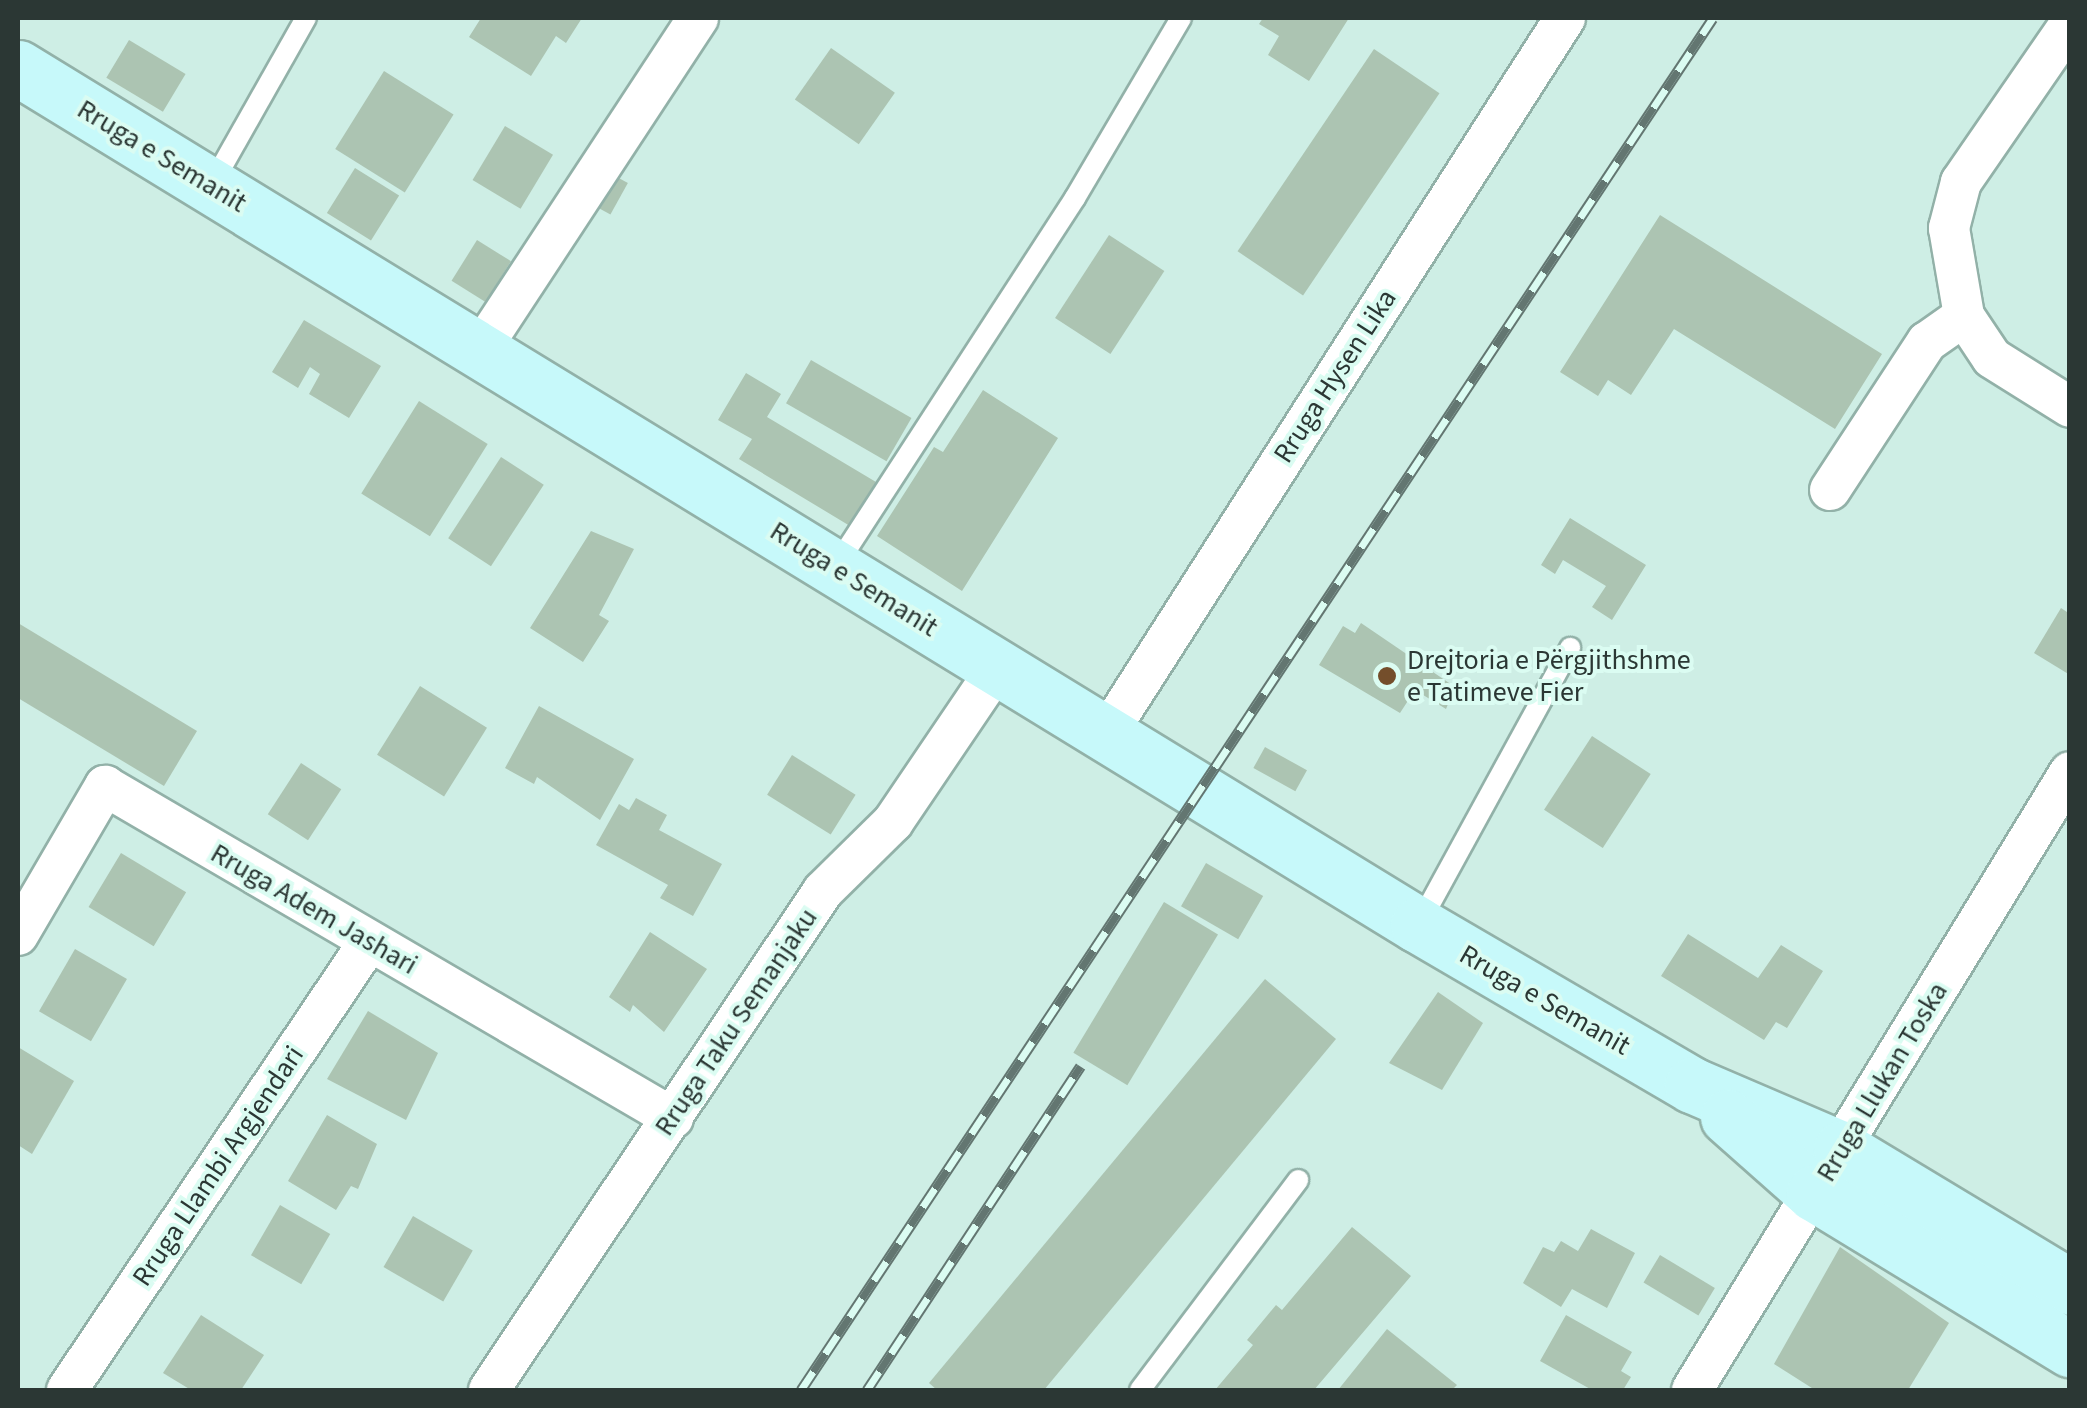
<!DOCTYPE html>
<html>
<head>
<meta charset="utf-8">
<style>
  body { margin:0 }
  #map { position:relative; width:2087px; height:1408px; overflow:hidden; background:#ceeee5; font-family:"Source Sans 3",sans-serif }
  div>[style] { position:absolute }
  .building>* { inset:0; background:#acc4b2; transform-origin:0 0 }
  .roads { filter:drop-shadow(2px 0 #92b1a8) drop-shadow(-2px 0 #92b1a8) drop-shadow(0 2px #92b1a8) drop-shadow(0 -2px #92b1a8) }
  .lane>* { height:20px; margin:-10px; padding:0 10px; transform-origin:10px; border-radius:10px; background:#fff }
  .street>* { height:40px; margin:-20px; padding:0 20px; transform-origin:20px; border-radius:20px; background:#fff }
  .secondary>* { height:55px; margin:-27.5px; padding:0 27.5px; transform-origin:27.5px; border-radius:27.5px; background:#c7f9fa }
  .rail>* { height:11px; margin-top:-5.5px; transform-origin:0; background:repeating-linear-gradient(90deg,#dbfcf2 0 22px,#637671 0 44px); box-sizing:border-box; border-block:2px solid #637671 }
  .dots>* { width:28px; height:28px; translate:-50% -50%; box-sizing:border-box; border:5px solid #dbfcf2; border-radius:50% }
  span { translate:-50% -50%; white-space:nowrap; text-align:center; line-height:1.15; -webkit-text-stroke:8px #dbfcf2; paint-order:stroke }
  .street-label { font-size:28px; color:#2b3734 }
  .poi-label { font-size:28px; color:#2b3734 }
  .left { translate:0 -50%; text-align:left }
  .frame { position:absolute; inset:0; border:20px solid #2b3734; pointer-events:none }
</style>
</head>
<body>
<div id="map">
  <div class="building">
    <i style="clip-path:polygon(481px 18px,582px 18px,566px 43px,556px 36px,531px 76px,469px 37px)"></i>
    <i style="clip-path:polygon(1263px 18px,1349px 18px,1309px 81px,1268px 55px,1279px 36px,1259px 24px)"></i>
    <i style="left:129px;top:40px;width:66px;height:44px;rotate:31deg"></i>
    <i style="left:831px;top:48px;width:78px;height:63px;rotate:35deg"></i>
    <i style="left:1374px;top:49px;width:79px;height:244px;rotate:34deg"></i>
    <i style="left:384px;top:71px;width:82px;height:92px;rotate:32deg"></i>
    <i style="left:505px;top:126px;width:56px;height:63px;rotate:31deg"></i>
    <i style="left:355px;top:168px;width:52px;height:53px;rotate:32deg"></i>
    <i style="left:606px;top:171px;width:25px;height:36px;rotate:29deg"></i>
    <i style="clip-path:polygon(1660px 215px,1882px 354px,1835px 429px,1674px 329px,1631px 395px,1608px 380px,1598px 396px,1560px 372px)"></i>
    <i style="left:1109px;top:235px;width:66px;height:99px;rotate:33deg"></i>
    <i style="left:477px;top:240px;width:40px;height:48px;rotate:32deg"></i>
    <i style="clip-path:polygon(304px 320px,381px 366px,349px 418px,309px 394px,320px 374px,310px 367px,298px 388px,272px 372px)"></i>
    <i style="left:811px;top:360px;width:116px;height:50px;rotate:30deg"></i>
    <i style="clip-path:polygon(746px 373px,781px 394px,767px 417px,876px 482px,850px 526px,739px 459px,752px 439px,718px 420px)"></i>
    <i style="clip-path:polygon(983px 390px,1058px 438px,962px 591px,877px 536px,934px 447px,943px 452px)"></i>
    <i style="left:419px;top:401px;width:81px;height:109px;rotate:32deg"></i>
    <i style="left:501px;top:457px;width:51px;height:97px;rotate:33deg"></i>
    <i style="clip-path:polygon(1570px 518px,1646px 565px,1612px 620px,1592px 607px,1606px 586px,1563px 560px,1555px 574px,1541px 565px)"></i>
    <i style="clip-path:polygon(591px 531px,634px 549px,599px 615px,609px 621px,583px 662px,530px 628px)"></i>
    <i style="clip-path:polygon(2061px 608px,2070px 614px,2070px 675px,2034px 653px)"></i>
    <i style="clip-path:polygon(18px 623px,197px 731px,164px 786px,18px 698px)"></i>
    <i style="clip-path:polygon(1361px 623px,1455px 687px,1446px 709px,1415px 690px,1400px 713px,1319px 665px,1343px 626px,1355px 633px)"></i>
    <i style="left:420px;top:686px;width:79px;height:81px;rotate:32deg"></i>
    <i style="clip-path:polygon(539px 706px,634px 759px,600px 820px,537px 777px,534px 784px,505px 768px)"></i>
    <i style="left:1592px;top:736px;width:70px;height:88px;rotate:33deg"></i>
    <i style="left:1265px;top:747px;width:48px;height:24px;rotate:29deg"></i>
    <i style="left:792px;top:755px;width:75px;height:47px;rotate:32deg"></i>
    <i style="left:301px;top:763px;width:48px;height:61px;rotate:33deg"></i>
    <i style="clip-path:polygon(636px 798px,667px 815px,659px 830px,722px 864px,693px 916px,660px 898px,668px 885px,596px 845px,619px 804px,629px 810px)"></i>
    <i style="left:121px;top:853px;width:76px;height:63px;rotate:31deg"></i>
    <i style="left:1206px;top:863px;width:66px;height:50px;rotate:30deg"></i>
    <i style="left:1164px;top:902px;width:63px;height:176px;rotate:31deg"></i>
    <i style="clip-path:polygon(650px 932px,707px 969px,664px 1032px,633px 1005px,630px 1012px,609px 997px)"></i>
    <i style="clip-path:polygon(1688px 934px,1758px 978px,1781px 945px,1823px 971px,1787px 1028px,1776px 1022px,1764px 1040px,1661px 976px)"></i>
    <i style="left:75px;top:949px;width:60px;height:72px;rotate:30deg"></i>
    <i style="clip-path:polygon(1265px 979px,1336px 1039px,1044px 1390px,937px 1390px,929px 1383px)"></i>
    <i style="clip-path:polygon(1438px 992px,1483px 1023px,1442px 1090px,1389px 1063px)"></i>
    <i style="clip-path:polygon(368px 1011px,438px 1053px,406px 1120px,327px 1079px)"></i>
    <i style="clip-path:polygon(18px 1047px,74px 1081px,32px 1154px,18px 1145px)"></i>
    <i style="clip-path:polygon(327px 1115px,377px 1144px,358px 1189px,351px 1186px,336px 1210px,288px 1181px)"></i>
    <i style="left:280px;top:1205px;width:58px;height:58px;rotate:30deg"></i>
    <i style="left:413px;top:1216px;width:69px;height:59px;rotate:30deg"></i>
    <i style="clip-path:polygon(1352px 1227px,1411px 1276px,1314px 1390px,1215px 1390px,1253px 1345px,1247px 1340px,1276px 1305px,1282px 1310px)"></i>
    <i style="clip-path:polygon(1591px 1229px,1635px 1253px,1607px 1308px,1572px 1289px,1561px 1307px,1523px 1283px,1543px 1247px,1554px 1252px,1561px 1241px,1578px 1251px)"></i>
    <i style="clip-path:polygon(1840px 1247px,1949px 1323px,1908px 1390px,1815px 1390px,1774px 1364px)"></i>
    <i style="left:1660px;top:1255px;width:64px;height:32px;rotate:31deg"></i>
    <i style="clip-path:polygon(201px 1315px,264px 1355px,241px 1390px,191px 1390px,163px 1373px)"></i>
    <i style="clip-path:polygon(1566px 1315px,1632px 1352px,1621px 1371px,1631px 1377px,1623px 1390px,1592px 1390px,1540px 1361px)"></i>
    <i style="clip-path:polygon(1387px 1329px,1457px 1385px,1452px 1390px,1338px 1390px)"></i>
  </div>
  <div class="roads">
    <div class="lane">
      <i style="left:212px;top:184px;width:191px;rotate:-60.5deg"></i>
      <i style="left:836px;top:566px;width:439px;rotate:-57deg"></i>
      <i style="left:1075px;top:198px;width:209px;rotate:-59.5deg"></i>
      <i style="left:1419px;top:924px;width:315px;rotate:-61.3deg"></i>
      <i style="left:1140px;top:1390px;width:263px;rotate:-53deg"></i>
    </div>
    <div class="street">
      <i style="left:2070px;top:24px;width:192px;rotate:124.6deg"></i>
      <i style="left:1961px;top:182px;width:48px;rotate:104.6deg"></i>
      <i style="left:1949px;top:228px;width:89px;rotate:80.3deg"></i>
      <i style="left:1964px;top:316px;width:50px;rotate:56.3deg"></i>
      <i style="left:1992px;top:358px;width:92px;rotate:32.1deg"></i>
      <i style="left:480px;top:350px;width:397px;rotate:-56.7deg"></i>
      <i style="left:1830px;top:490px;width:177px;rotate:-56.8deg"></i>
      <i style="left:1927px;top:342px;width:45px;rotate:-35.1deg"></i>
      <i style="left:1106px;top:735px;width:851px;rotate:-57.37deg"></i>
      <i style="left:18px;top:935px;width:173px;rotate:-59.7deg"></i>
      <i style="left:105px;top:786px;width:658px;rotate:30.31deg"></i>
      <i style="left:67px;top:1390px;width:540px;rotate:-56.02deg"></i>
      <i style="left:489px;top:1390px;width:600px;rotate:-56.2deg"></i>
      <i style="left:823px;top:891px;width:98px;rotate:-44.6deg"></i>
      <i style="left:893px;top:822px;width:187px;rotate:-55.9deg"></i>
      <i style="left:1692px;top:1390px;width:724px;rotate:-58.55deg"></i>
    </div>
    <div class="secondary">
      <i style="left:18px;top:68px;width:1641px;rotate:31.47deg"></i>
      <i style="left:1418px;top:925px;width:317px;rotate:30.3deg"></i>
      <i style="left:1692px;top:1085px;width:162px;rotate:23.2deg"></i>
      <i style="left:1841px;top:1149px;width:267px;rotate:31.1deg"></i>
      <i style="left:1728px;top:1117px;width:115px;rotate:41.5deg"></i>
      <i style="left:1814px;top:1193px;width:300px;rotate:31.4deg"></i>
    </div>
  </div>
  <div class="rail">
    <i style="left:801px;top:1390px;width:1647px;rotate:-56.39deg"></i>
    <i style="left:867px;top:1390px;width:388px;rotate:-56.6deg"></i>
  </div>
  <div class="dots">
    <i style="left:1387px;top:676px;background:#744e2b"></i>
  </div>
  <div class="street-label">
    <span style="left:162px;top:156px;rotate:31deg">Rruga e Semanit</span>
    <span style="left:1335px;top:376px;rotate:-57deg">Rruga Hysen Lika</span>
    <span style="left:854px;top:579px;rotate:32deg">Rruga e Semanit</span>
    <span style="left:314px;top:909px;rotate:30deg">Rruga Adem Jashari</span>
    <span style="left:1545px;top:1000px;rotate:30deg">Rruga e Semanit</span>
    <span style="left:736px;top:1022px;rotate:-56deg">Rruga Taku Semanjaku</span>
    <span style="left:1882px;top:1082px;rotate:-59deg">Rruga Llukan Toska</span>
    <span style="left:218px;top:1166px;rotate:-56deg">Rruga Llambi Argjendari</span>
  </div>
  <div class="poi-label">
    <span class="left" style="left:1407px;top:676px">Drejtoria e Përgjithshme<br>e Tatimeve Fier</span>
  </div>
  <div class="frame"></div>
</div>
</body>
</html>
